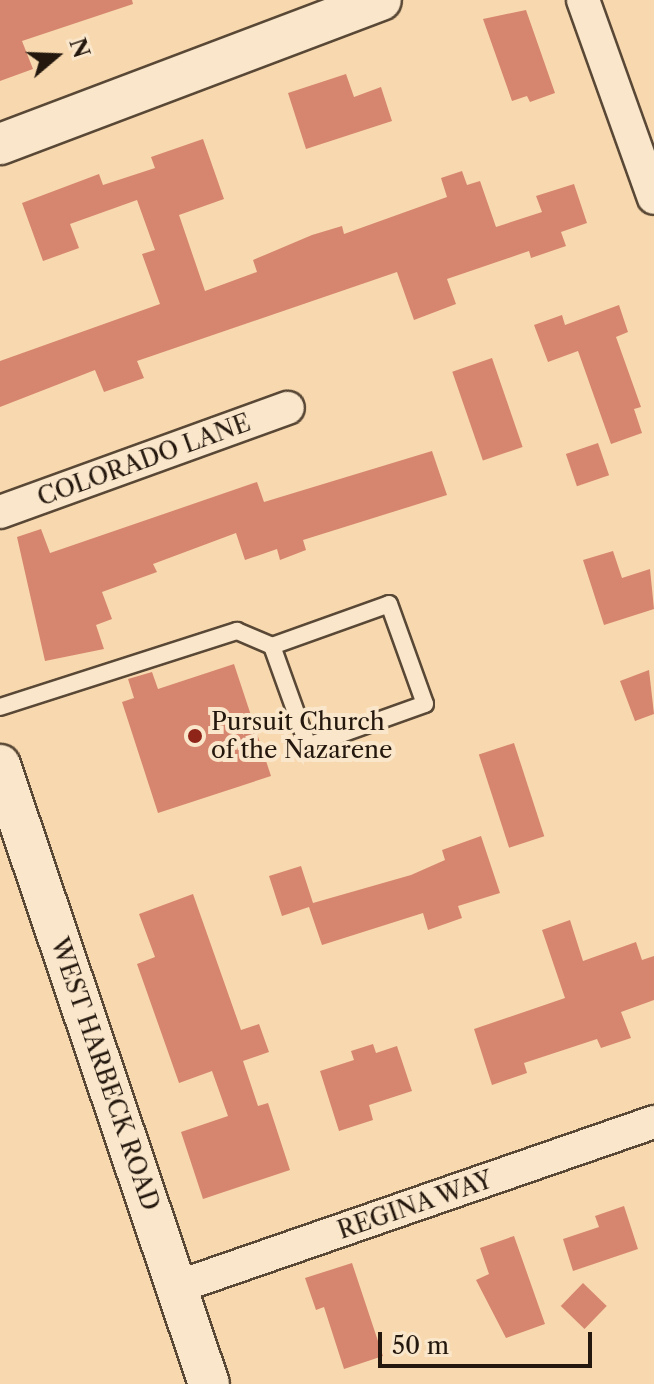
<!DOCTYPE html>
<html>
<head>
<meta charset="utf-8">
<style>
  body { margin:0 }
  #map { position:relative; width:654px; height:1384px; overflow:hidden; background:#f8d8ae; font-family:"Libre Caslon Text",serif }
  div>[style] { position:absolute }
  .building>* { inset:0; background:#d6866e; transform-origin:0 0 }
  .roads { filter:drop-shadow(2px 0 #594836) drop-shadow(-2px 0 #594836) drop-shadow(0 2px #594836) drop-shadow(0 -2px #594836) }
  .service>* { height:16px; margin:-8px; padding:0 8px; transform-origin:8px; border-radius:8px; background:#fae6ca }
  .minor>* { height:32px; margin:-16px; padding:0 16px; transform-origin:16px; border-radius:16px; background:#fae6ca }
  .tertiary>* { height:40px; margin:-20px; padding:0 20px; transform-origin:20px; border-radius:20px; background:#fae6ca }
  .dots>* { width:22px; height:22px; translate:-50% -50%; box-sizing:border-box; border:4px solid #fae6ca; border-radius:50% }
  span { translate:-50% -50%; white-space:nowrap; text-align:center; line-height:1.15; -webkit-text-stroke:8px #fae6ca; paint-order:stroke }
  .street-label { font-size:24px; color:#24180e }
  .poi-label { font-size:24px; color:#24180e }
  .left { translate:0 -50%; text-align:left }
  .north { position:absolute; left:16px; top:16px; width:80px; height:80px; -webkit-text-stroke:6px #fae6ca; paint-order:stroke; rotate:71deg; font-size:22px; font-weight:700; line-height:32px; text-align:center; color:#24180e }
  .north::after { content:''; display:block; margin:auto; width:28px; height:36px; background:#24180e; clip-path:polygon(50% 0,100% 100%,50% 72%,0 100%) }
  .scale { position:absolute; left:378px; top:1332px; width:214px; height:36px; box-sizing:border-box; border:4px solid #24180e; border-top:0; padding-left:10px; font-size:24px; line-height:28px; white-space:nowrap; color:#24180e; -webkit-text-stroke:6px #fae6ca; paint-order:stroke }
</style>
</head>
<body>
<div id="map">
  <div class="building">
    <i style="clip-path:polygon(0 0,132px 0,133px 4px,22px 41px,33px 69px,0 81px)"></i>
    <i style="clip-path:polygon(526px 10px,555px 93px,530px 102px,527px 96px,512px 101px,483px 19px)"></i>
    <i style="clip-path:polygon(346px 74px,354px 97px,381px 87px,392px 121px,306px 149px,288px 93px)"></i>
    <i style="clip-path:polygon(203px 139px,224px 199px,179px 215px,205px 291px,257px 272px,253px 260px,312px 235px,342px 226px,344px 234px,447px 197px,441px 178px,462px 171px,467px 185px,480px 181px,496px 227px,542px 212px,536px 196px,574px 184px,587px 223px,561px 232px,566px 246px,531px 258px,529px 251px,447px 279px,456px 304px,414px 320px,397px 272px,137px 361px,144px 378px,104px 392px,95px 370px,0 407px,0 361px,160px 304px,142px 254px,155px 250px,137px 200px,70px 224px,79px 248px,43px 261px,22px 203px,99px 174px,103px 185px,155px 168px,151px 157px)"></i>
    <i style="clip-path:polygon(619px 305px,628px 332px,616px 337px,641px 407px,634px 409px,642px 433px,611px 444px,578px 351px,548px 362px,534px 325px,562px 315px,565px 325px)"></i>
    <i style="left:492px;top:358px;width:94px;height:42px;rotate:71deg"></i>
    <i style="left:598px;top:443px;width:34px;height:34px;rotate:71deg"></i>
    <i style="clip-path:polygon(432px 451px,447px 495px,303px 540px,306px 550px,280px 560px,277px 549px,245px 560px,236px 533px,153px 564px,157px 572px,102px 592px,112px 619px,96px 625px,104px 649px,45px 661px,17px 537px,41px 529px,50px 553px,257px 482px,264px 502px)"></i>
    <i style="clip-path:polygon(613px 551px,622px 578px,650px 569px,654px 609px,604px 625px,583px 560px)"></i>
    <i style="clip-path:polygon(234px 664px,271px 776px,158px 813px,122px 702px,134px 698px,128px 679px,152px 672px,158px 689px)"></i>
    <i style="clip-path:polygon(649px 670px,654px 714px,635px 721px,620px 681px)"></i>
    <i style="left:514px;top:743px;width:98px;height:37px;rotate:72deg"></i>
    <i style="clip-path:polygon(481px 836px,500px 893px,458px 906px,462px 918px,428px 930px,423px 913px,322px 945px,309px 907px,282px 916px,269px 876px,301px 866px,313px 903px,411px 875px,445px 860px,442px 850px)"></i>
    <i style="clip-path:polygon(193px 894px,241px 1030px,259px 1024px,269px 1052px,243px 1061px,258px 1106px,268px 1103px,290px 1170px,203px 1199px,181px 1132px,228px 1116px,212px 1071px,179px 1083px,137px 964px,155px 957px,139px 914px)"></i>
    <i style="clip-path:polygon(570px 920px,583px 961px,636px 942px,642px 960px,654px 956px,654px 1000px,621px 1012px,631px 1038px,601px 1048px,597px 1039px,524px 1063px,527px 1073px,492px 1085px,474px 1029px,565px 998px,542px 930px)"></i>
    <i style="clip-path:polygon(373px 1044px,376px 1053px,397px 1046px,412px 1091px,369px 1105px,373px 1120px,339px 1131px,320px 1071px,354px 1060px,351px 1051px)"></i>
    <i style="clip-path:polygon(624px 1206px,638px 1249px,573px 1271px,563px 1239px,599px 1227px,595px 1216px)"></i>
    <i style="clip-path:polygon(514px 1236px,545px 1324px,506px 1338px,476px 1280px,489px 1274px,480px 1248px)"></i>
    <i style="clip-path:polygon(352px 1263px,383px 1356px,344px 1369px,324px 1307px,316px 1310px,305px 1278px)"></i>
    <i style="left:583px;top:1283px;width:33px;height:32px;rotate:44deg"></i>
  </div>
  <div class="roads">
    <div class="service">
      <i style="left:0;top:707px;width:249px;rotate:-17.8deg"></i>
      <i style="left:237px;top:631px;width:38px;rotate:23deg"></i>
      <i style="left:272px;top:646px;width:124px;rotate:-19.7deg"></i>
      <i style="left:389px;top:604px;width:106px;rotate:70.2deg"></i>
      <i style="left:425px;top:704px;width:124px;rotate:160.3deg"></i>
      <i style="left:308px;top:746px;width:106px;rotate:-109.8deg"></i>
    </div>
    <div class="minor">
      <i style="left:583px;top:0;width:210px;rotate:70.3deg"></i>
      <i style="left:0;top:512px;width:306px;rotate:-19.9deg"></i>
      <i style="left:177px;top:1287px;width:505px;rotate:-19.08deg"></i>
    </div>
    <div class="tertiary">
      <i style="left:0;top:144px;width:407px;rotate:-20.7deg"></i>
      <i style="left:0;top:765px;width:653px;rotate:71.34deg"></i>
    </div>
  </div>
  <div class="dots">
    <i style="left:195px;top:736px;background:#8f2418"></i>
  </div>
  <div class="street-label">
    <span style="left:144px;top:460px;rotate:-20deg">COLORADO LANE</span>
    <span style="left:105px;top:1074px;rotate:71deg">WEST HARBECK ROAD</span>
    <span style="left:415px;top:1205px;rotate:-19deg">REGINA WAY</span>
  </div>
  <div class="poi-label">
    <span class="left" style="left:211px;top:736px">Pursuit Church<br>of the Nazarene</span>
  </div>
  <div class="north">N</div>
  <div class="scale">50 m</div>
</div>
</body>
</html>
